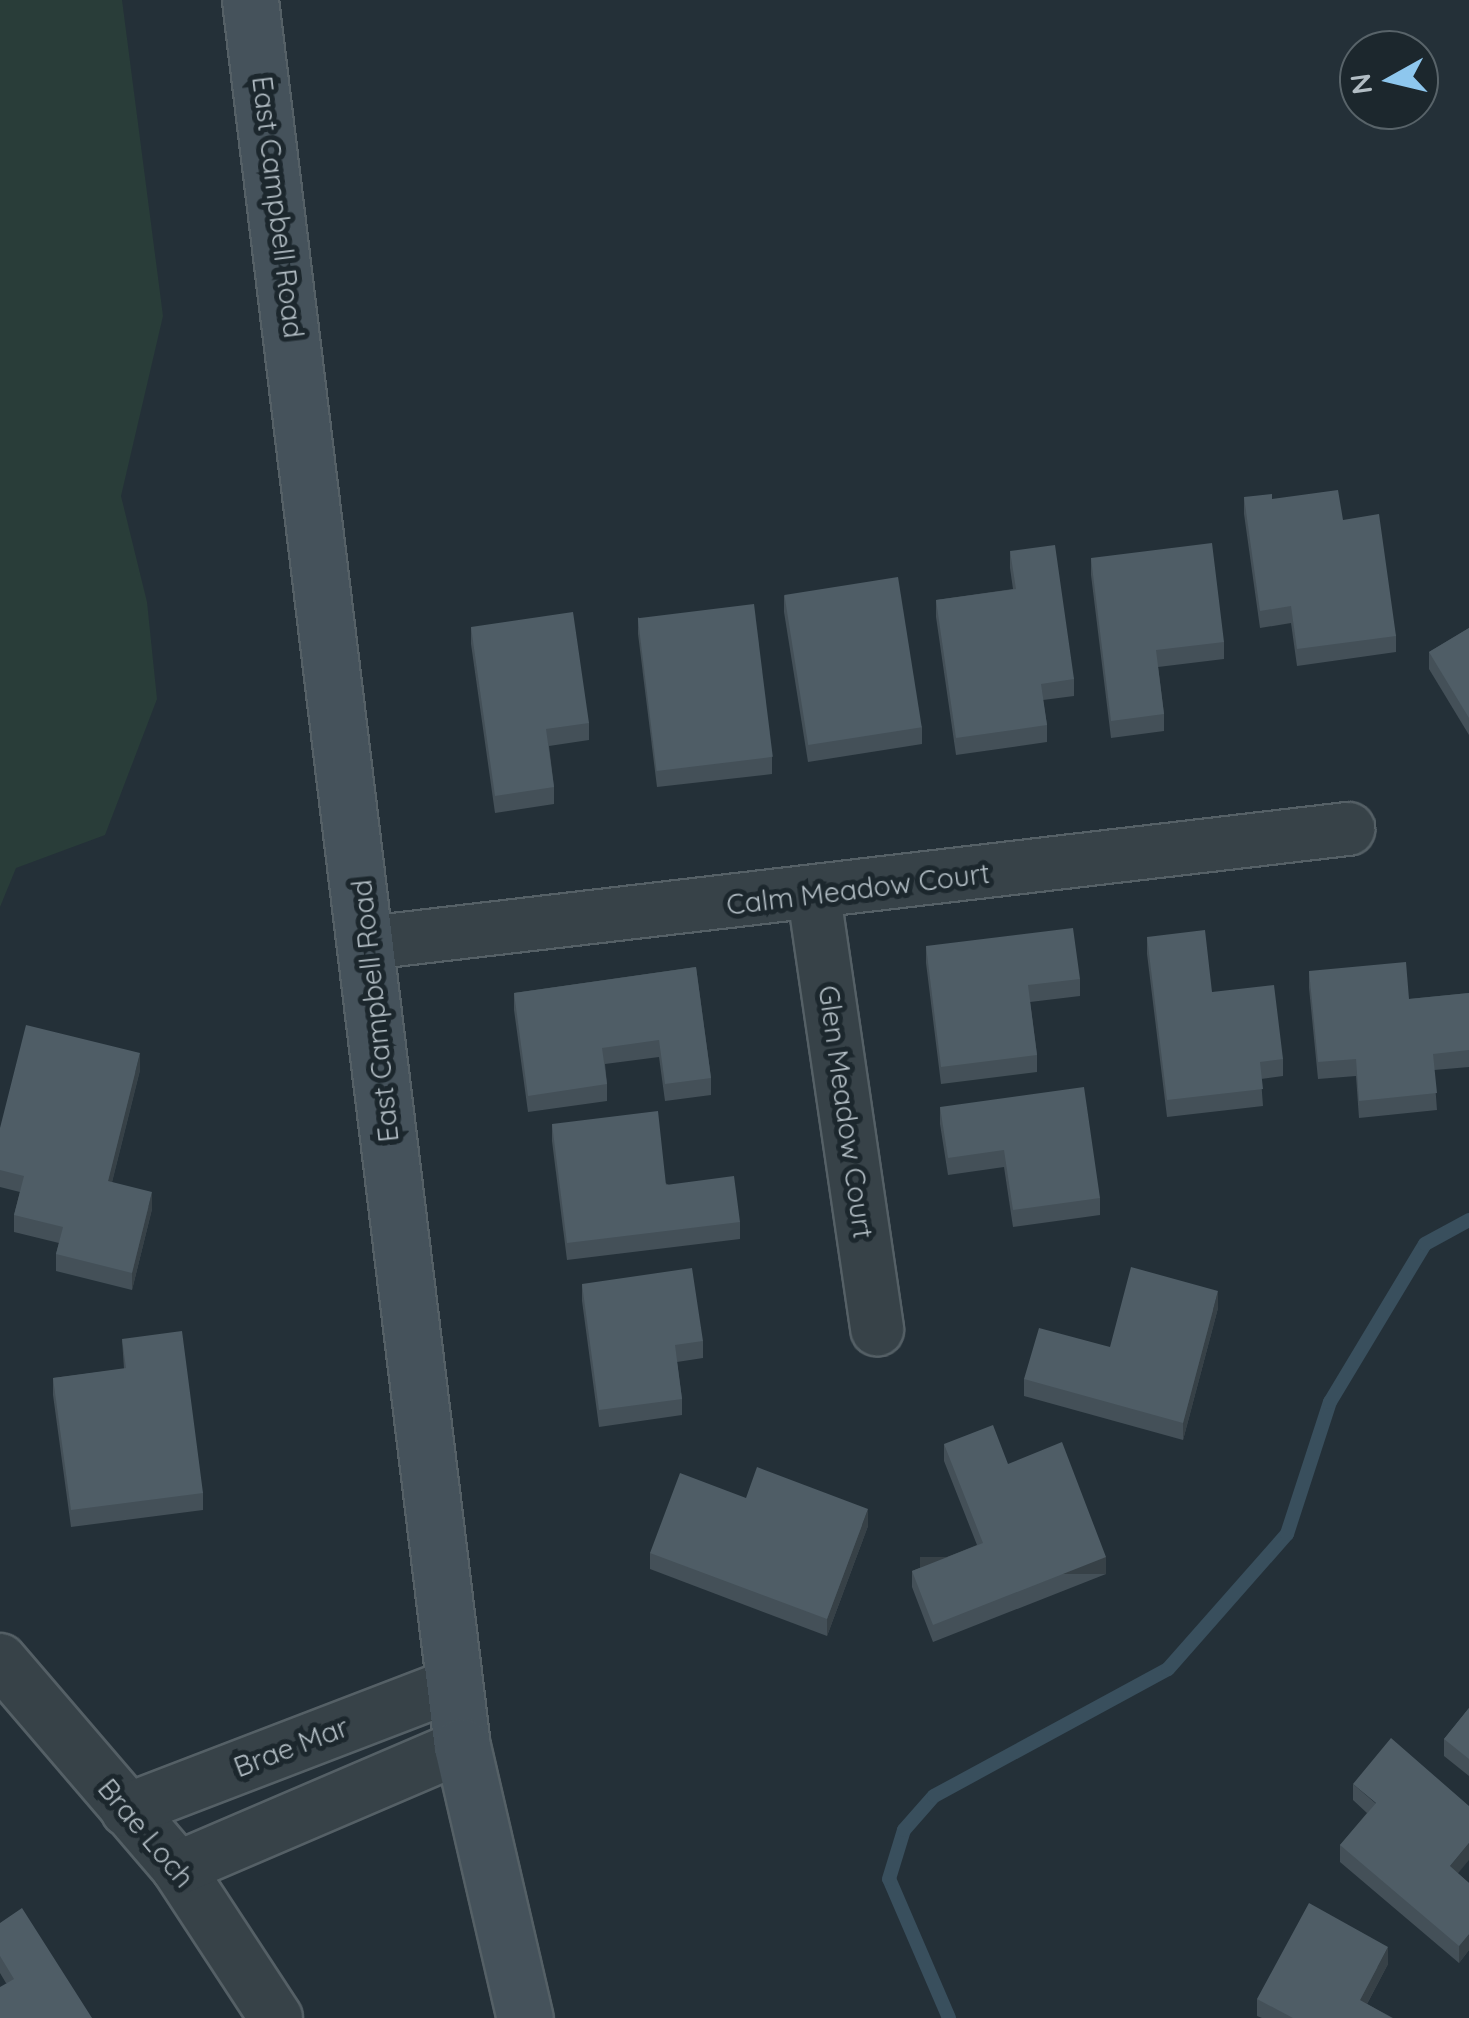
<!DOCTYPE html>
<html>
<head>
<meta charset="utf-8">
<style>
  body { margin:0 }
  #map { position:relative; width:1469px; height:2018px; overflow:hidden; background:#243038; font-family:Quicksand,sans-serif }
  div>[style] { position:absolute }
  .green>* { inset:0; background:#293d39 }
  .stream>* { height:14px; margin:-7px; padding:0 7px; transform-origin:7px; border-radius:7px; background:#394f5d }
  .roads { filter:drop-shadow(2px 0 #556066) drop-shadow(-2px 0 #556066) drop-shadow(0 2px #556066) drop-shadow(0 -2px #556066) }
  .minor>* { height:52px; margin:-26px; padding:0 26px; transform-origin:26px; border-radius:26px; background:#374248 }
  .secondary>* { height:55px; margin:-27.5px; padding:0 27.5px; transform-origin:27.5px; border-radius:27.5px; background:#45525b }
  .wall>* { inset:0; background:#445058 }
  .shaded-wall>* { inset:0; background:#374147; transform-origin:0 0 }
  .building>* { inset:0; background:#4f5d66; transform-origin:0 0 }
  span { translate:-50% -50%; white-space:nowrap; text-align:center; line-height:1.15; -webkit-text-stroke:10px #1c272d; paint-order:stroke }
  .street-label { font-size:28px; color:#b2bdc4 }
  .north { position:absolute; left:1339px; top:30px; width:100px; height:100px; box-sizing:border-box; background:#1c272d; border:2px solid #586369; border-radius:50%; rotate:262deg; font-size:28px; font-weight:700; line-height:40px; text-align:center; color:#b2bdc4 }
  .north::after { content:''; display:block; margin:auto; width:35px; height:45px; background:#8ec7ee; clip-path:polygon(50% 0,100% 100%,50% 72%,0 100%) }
</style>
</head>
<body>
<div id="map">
  <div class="green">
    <i style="clip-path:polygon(0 0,122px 0,163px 316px,121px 496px,147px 602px,157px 699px,105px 835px,16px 868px,0 907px)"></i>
  </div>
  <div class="stream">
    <i style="left:949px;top:2018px;width:151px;rotate:-113.3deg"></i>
    <i style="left:889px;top:1879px;width:51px;rotate:-73deg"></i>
    <i style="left:904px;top:1830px;width:45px;rotate:-48.6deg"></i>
    <i style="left:934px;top:1796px;width:266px;rotate:-28.5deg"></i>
    <i style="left:1168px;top:1669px;width:180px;rotate:-48.6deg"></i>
    <i style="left:1287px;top:1534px;width:139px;rotate:-72deg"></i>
    <i style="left:1330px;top:1402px;width:184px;rotate:-59deg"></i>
    <i style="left:1425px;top:1244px;width:50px;rotate:-28.6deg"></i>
  </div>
  <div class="roads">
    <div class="minor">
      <i style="left:814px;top:896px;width:438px;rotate:81.7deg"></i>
      <i style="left:368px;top:943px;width:987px;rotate:-6.64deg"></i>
      <i style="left:0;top:1660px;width:274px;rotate:49.4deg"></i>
      <i style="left:178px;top:1868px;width:179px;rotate:56.8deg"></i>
      <i style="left:127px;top:1810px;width:351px;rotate:-21deg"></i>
      <i style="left:178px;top:1868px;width:309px;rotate:-23.2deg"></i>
    </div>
    <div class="secondary">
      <i style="left:250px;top:0;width:1759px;rotate:83.08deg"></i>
      <i style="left:462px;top:1746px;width:279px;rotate:77deg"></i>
    </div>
  </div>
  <div class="wall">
    <i style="clip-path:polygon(1244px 497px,1272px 499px,1343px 520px,1396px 636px,1396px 652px,1297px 666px,1291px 623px,1260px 628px,1244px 514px)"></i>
    <i style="clip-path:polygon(1010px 551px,1074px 679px,1074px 696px,1043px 700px,1047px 725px,1047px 742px,956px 755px,936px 617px,936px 600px,1013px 589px,1010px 568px)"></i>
    <i style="clip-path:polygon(1091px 558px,1224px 642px,1224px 659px,1158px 667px,1164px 714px,1164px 731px,1111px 738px,1091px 575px)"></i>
    <i style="clip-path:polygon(784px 595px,922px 727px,922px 744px,808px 762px,784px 612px)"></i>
    <i style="clip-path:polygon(638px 617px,772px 757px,772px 774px,657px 787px,638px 634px)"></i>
    <i style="clip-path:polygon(471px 627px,589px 723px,589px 740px,549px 746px,554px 787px,554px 804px,495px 813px,471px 644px)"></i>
    <i style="clip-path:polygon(1469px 628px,1469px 735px,1429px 669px,1429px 652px)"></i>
    <i style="clip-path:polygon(1147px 937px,1212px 992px,1283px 1059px,1283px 1076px,1261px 1079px,1263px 1106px,1167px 1117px,1147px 954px)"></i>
    <i style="clip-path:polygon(926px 946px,1080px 979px,1080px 996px,1030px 1002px,1037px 1055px,1037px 1072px,941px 1084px,926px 963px)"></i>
    <i style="clip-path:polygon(696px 967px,711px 1078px,711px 1095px,665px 1101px,659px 1057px,605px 1064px,607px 1084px,607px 1101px,528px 1112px,514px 1010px,514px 993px)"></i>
    <i style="clip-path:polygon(1309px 971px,1409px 999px,1469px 993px,1469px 1067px,1434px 1070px,1437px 1110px,1359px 1118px,1356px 1076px,1318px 1079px,1309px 988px)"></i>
    <i style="clip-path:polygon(140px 1070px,112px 1182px,152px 1209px,132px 1290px,56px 1271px,56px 1254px,59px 1243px,14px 1232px,14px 1215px,20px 1192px,0 1187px,0 1128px)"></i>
    <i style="clip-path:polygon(940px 1107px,1100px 1198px,1100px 1215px,1013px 1227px,1004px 1167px,948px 1175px,940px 1124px)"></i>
    <i style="clip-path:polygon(552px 1124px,740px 1222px,740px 1239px,567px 1260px,552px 1141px)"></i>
    <i style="clip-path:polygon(582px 1284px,703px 1341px,703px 1358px,677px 1362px,682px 1399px,682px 1415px,599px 1427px,582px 1301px)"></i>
    <i style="clip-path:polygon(1218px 1308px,1183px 1440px,1024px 1396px,1024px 1379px,1110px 1347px)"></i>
    <i style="clip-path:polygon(122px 1339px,203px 1493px,203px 1510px,71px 1527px,53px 1395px,53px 1378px,124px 1369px)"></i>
    <i style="clip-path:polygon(944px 1444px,1008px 1464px,1106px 1574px,933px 1642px,912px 1587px,912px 1571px,977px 1545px,944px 1461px)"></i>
    <i style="clip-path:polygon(746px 1498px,868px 1526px,827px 1636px,650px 1569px,650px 1553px)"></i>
    <i style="clip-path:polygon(1469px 1708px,1469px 1776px,1444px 1756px,1444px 1739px)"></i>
    <i style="clip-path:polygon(1353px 1784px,1469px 1883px,1469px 1950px,1459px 1963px,1340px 1862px,1340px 1845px,1367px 1813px,1353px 1800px)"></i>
    <i style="clip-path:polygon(0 1923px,92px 2018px,6px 1983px,0 1973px)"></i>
    <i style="clip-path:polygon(1388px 1964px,1367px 2004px,1393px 2018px,1262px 2018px,1257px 2016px,1257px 1999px)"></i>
  </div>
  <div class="shaded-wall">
    <i style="clip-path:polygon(140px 1053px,140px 1070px,108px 1198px,108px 1181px)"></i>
    <i style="clip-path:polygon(152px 1192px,152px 1209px,132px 1290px,132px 1273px)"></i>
    <i style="clip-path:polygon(1218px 1291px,1218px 1308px,1183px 1440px,1183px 1423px)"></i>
    <i style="clip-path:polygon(868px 1509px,868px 1526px,827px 1636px,827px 1619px)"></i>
    <i style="left:1106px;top:1557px;width:17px;height:186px;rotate:90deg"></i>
    <i style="clip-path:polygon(1469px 1843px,1469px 1860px,1450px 1883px,1450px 1866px)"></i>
    <i style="clip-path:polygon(1469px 1934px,1469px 1950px,1459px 1963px,1459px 1946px)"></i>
    <i style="clip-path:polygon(1388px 1947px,1388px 1964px,1360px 2017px,1360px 2000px)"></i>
  </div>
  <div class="building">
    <i style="clip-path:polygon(1338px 490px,1343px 520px,1379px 514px,1396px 636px,1297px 649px,1291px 606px,1260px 611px,1244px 497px,1272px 494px,1272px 499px)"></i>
    <i style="clip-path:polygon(1212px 543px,1224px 642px,1156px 650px,1164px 714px,1111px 721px,1091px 558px)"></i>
    <i style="clip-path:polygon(1055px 545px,1074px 679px,1041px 684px,1047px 725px,956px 738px,936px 600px,1016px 589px,1010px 551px)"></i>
    <i style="left:898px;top:577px;width:152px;height:115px;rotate:81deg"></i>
    <i style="left:754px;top:604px;width:154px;height:117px;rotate:83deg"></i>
    <i style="clip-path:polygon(573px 612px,589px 723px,546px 729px,554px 787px,495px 796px,471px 627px)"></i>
    <i style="clip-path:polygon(1469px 628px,1469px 718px,1429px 652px)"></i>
    <i style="clip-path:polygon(1073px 928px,1080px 979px,1028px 985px,1037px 1055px,941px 1067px,926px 946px)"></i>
    <i style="clip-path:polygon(1205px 930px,1212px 992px,1274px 985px,1283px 1059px,1260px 1062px,1263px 1089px,1167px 1100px,1147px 937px)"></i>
    <i style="clip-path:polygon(1406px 962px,1409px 999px,1469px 993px,1469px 1050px,1433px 1054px,1437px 1093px,1359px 1101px,1356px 1059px,1318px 1062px,1309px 971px)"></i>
    <i style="clip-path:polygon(696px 967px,711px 1078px,665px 1084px,659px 1040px,602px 1048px,607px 1084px,528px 1096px,514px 993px)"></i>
    <i style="clip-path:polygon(26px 1025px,140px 1053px,108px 1181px,152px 1192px,132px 1273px,56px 1254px,63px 1227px,14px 1215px,24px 1176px,0 1170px,0 1128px)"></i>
    <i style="clip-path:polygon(1084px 1087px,1100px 1198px,1013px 1210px,1004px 1150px,948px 1158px,940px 1107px)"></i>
    <i style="clip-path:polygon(658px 1111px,666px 1185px,734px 1176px,740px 1222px,567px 1243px,552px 1124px)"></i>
    <i style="clip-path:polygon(1131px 1267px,1218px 1291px,1183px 1423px,1024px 1379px,1039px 1328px,1110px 1347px)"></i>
    <i style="clip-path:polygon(692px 1268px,703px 1341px,675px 1345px,682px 1399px,599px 1410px,582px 1284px)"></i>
    <i style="clip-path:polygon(182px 1331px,203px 1493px,71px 1510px,53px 1378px,126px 1368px,122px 1339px)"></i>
    <i style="clip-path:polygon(993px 1425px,1008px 1464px,1062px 1442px,1106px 1557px,933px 1625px,912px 1571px,983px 1543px,944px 1444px)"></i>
    <i style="clip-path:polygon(757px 1467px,868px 1509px,827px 1619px,650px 1553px,680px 1473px,746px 1498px)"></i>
    <i style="clip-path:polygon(1469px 1708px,1469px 1759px,1444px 1739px)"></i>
    <i style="clip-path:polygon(1391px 1738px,1469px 1806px,1469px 1843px,1450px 1866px,1469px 1883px,1469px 1934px,1459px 1946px,1340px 1845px,1376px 1803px,1353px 1784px)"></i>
    <i style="clip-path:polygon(1309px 1903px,1388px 1947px,1360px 2000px,1392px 2018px,1293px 2018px,1257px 1999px)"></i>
    <i style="clip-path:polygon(22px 1908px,92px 2018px,0 2018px,0 1987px,14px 1979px,0 1956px,0 1923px)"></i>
  </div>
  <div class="street-label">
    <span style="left:278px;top:207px;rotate:83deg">East Campbell Road</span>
    <span style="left:858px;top:889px;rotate:-7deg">Calm Meadow Court</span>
    <span style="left:375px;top:1011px;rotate:-96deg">East Campbell Road</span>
    <span style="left:846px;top:1112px;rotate:82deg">Glen Meadow Court</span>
    <span style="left:291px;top:1747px;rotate:-21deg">Brae Mar</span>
    <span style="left:146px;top:1833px;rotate:50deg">Brae Loch</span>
  </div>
  <div class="north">N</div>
</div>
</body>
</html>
